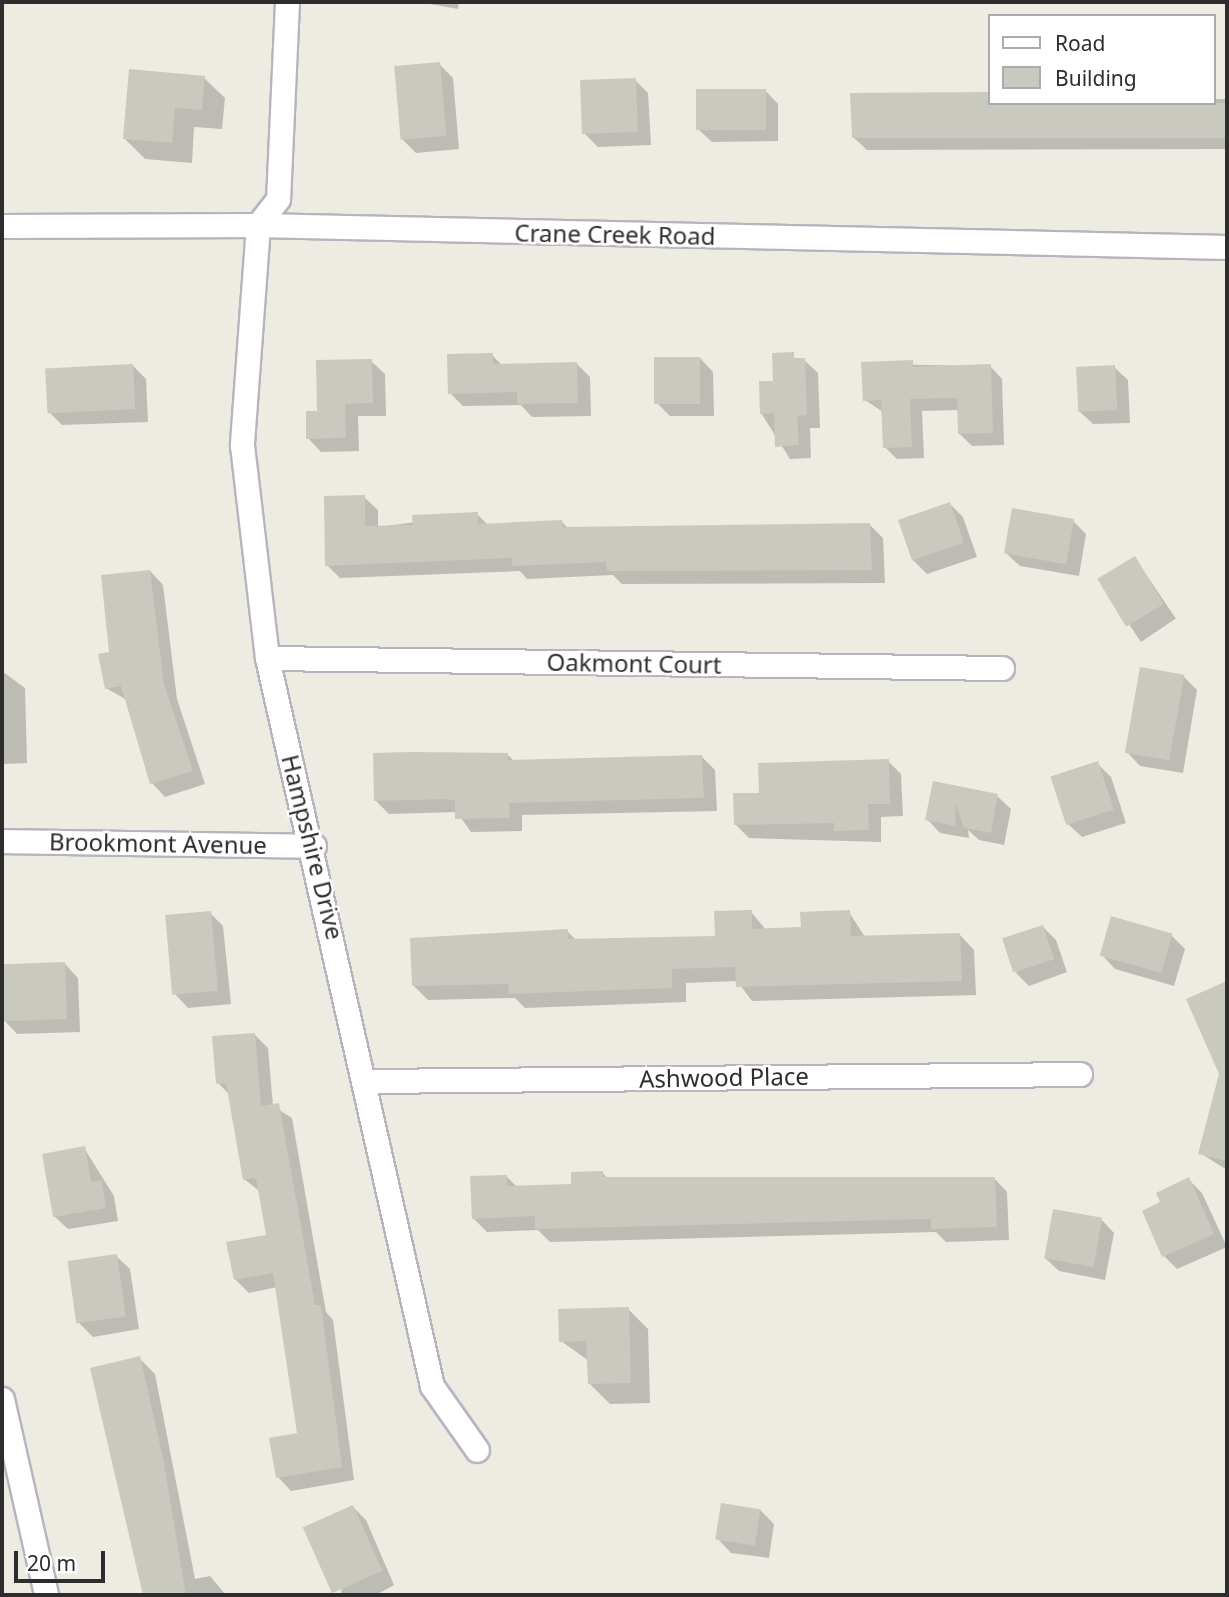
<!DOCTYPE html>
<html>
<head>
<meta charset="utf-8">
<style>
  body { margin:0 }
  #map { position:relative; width:1229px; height:1597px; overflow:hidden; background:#edebe2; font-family:"Noto Sans",sans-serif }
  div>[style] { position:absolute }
  .shadow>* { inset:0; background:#0003; transform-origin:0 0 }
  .building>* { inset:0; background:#c9c9bf; transform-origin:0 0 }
  .roads { filter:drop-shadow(2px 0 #b6b5bf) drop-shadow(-2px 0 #b6b5bf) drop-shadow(0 2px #b6b5bf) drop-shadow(0 -2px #b6b5bf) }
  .minor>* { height:23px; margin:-11.5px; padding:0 11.5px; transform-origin:11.5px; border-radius:11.5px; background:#fff }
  span { translate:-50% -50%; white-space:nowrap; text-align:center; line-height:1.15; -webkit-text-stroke:5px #fff; paint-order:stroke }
  .street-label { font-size:24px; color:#2d2d2d }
  .frame { position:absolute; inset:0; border:4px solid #2d2d2d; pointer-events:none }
  .legend { position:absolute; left:988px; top:14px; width:228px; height:91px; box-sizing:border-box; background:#fff; border:2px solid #ababab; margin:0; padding:9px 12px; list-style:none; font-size:21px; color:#2d2d2d }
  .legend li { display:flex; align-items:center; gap:14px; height:35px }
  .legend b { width:35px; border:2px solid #ababab }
  .scale { position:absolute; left:14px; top:1551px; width:91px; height:32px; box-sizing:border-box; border:4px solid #2d2d2d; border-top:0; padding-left:9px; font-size:21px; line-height:24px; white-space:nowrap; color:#2d2d2d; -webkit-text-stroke:5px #fff; paint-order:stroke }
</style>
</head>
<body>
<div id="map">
  <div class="shadow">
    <i style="clip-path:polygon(418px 2px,459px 2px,458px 9px)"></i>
    <i style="clip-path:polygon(439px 64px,453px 78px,459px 149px,416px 153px,402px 139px)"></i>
    <i style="clip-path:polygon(204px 78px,225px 98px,222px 129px,194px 127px,192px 163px,145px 159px,125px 139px)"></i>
    <i style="clip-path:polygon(635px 80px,648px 93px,651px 145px,598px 147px,584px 133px)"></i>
    <i style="clip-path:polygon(765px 90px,778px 104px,778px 141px,712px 142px,698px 129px)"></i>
    <i style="clip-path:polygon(852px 94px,989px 95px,989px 103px,1227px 99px,1227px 149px,867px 150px,853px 137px)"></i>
    <i style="clip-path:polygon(492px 355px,503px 366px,577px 364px,590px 377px,591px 416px,532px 417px,521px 405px,463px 406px,450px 393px)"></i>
    <i style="clip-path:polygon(700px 358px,713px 372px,714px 416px,670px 416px,657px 403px)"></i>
    <i style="clip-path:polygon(804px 360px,818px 373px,820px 428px,810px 428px,811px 458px,790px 459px,761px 413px,775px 383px)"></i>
    <i style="clip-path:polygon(371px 361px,385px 374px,386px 416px,358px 416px,359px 451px,321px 452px,308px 438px,319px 413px)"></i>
    <i style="clip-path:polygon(863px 364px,990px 366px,1002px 379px,1004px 445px,972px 446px,960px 434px,959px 410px,922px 411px,924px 458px,897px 459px,885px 447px,883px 412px,865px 400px)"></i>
    <i style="clip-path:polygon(133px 366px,146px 379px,148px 422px,62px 425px,49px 412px)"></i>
    <i style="clip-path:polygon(1114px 367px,1128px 380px,1130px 423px,1093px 424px,1079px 411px)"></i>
    <i style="clip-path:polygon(364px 497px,378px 510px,378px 527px,477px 514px,488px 525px,562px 522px,569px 529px,869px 524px,883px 538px,885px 583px,622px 584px,613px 575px,527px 579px,520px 571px,340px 578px,327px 565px)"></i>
    <i style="clip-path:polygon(950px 504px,963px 517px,977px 557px,927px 574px,913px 560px)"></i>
    <i style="clip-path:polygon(1073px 521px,1086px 534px,1079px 576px,1020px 566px,1006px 553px)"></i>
    <i style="left:1135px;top:558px;width:73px;height:42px;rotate:56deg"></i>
    <i style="clip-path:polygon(150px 571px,163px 585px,177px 699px,205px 784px,165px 797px,152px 783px,127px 700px,106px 688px,111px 654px)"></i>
    <i style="clip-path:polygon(2px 671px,25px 688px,27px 763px,2px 764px)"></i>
    <i style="clip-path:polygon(1183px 676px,1197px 690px,1183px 773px,1140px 766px,1127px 752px)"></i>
    <i style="clip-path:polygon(507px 754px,514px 761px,702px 757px,715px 770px,717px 811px,522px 815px,522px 831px,471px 832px,457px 812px,389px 814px,376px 801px)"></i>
    <i style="clip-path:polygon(888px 761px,901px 774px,903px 816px,881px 817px,881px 842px,749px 838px,735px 824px,761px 795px)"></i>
    <i style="clip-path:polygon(1097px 763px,1111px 777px,1126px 823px,1082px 837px,1068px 824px)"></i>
    <i style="clip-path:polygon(934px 783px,997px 796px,1011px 809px,1004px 845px,979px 840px,968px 830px,969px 838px,940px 833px,927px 819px)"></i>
    <i style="clip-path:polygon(751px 912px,766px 930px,803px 929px,849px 912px,865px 937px,960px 935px,974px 950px,976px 995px,752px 1001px,737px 981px,686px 983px,686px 1002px,525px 1008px,515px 998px,428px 1000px,413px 985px,567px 931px,577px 941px,717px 937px)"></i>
    <i style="clip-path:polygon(210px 913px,223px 926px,231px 1004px,188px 1008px,175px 994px)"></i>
    <i style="clip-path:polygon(1043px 927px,1056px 940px,1067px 972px,1029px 986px,1016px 973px)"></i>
    <i style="clip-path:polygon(1171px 935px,1185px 949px,1174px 986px,1115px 969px,1102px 955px)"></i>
    <i style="clip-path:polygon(65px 964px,78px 978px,80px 1032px,17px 1034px,4px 1020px)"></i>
    <i style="clip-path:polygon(255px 1035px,268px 1048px,273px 1106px,292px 1118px,326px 1312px,333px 1320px,354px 1480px,291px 1491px,278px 1477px,298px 1435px,277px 1287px,249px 1293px,235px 1279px,268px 1236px,261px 1192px,244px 1179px,230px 1095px,218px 1083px)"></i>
    <i style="clip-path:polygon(1215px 1096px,1227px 1099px,1227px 1170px,1200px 1153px)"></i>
    <i style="clip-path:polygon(84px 1148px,114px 1196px,118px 1221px,68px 1229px,54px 1216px)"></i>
    <i style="clip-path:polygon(602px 1172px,608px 1179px,994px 1178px,1007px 1192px,1009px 1240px,946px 1242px,936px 1232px,550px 1242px,538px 1230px,487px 1232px,474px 1219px,506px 1176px,517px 1187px,573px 1186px)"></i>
    <i style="clip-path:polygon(1189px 1180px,1202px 1193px,1227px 1247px,1177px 1269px,1164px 1256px,1163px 1203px)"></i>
    <i style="clip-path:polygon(1101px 1219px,1114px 1233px,1105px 1280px,1059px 1271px,1045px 1258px)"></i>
    <i style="clip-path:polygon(116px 1256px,130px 1269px,139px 1329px,93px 1337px,79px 1323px)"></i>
    <i style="clip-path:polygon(628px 1309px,648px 1329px,650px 1403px,610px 1404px,590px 1384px,589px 1361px,561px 1341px)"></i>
    <i style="clip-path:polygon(139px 1358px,155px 1374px,195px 1579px,210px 1576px,226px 1595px,144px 1595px,92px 1369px)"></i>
    <i style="clip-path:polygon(353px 1507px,366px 1520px,394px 1585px,376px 1595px,341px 1594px)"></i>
    <i style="clip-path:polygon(760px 1510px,774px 1524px,769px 1558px,731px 1553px,718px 1539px)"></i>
  </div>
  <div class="building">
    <i style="left:440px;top:62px;width:74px;height:46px;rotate:85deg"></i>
    <i style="clip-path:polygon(129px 69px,205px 76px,202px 110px,175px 108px,172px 143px,123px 139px)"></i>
    <i style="left:636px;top:78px;width:54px;height:56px;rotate:88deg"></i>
    <i style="left:696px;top:89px;width:70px;height:41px"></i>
    <i style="clip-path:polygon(989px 92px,989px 103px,1227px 103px,1227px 138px,852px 138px,850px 93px)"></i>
    <i style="clip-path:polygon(794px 352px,794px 358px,805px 358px,807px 415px,797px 416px,799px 445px,775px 447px,774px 413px,760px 414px,759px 381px,773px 381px,772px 353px)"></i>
    <i style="clip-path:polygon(493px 353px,493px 364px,577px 362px,578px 403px,517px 404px,517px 392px,448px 394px,447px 354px)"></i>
    <i style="left:654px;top:357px;width:46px;height:47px"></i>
    <i style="clip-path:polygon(372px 359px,373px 403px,345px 404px,346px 438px,306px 439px,306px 411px,317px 411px,316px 360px)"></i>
    <i style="clip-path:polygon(913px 360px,913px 367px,991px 364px,993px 433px,958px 434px,957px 398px,910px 399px,912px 447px,883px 448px,881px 400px,863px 401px,861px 362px)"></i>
    <i style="left:133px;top:364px;width:45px;height:88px;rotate:87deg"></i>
    <i style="left:1115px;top:365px;width:45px;height:39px;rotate:87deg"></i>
    <i style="clip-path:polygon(365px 495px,365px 526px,413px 525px,412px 515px,478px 512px,478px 524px,562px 520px,563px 527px,870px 523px,872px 570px,607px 571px,606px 562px,512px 566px,512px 558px,325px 566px,324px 496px)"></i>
    <i style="left:950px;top:502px;width:43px;height:55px;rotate:71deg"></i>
    <i style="left:1012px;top:508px;width:63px;height:46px;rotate:10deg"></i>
    <i style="left:1135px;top:556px;width:56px;height:44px;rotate:59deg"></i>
    <i style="clip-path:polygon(150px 570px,164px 684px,193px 771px,150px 784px,121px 686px,105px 689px,98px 654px,109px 652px,101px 575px)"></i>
    <i style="left:1140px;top:667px;width:45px;height:87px;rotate:10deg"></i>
    <i style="clip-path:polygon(412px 752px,508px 753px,508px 760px,702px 755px,704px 798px,509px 803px,510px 818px,455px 819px,455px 801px,448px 799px,374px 801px,373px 753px)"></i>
    <i style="clip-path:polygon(889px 759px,890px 804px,868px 804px,869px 830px,834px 831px,834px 823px,734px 825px,733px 793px,759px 793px,758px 763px)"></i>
    <i style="left:1098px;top:761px;width:51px;height:50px;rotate:72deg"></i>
    <i style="clip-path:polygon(933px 781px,998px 794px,991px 833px,964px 828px,955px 802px,956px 826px,925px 820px)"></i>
    <i style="clip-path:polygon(752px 910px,752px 929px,801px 927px,800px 912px,850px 910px,851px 936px,960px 933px,962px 981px,736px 987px,735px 967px,672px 969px,672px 988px,509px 994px,508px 984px,412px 986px,410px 938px,568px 929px,568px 939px,715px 936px,714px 911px)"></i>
    <i style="left:211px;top:911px;width:80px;height:46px;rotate:85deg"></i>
    <i style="left:1111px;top:916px;width:64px;height:41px;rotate:16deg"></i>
    <i style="left:1043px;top:925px;width:36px;height:43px;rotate:72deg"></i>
    <i style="left:65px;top:962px;width:57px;height:63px;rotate:88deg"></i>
    <i style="clip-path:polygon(1227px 981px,1227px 1161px,1198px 1154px,1219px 1074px,1186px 999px)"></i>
    <i style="clip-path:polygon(255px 1033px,261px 1106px,279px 1103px,315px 1305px,321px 1305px,342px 1467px,276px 1478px,269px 1438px,297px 1433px,273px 1273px,234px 1280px,226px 1242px,266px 1235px,256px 1178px,243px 1180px,226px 1083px,216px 1084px,212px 1036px)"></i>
    <i style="clip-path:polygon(85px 1146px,91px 1182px,102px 1180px,106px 1208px,53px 1217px,42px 1154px)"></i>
    <i style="clip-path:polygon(603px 1171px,603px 1177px,995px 1177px,997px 1227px,931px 1229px,931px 1219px,535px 1229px,535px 1216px,472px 1219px,470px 1176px,507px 1175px,507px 1186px,571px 1184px,571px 1172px)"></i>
    <i style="clip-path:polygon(1189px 1177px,1214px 1234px,1162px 1257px,1142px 1211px,1160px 1202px,1156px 1193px)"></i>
    <i style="left:1053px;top:1209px;width:50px;height:50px;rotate:10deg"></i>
    <i style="left:117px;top:1254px;width:63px;height:50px;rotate:82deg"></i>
    <i style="clip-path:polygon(629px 1307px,631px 1383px,588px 1384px,586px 1341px,559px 1342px,558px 1309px)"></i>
    <i style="clip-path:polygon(140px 1356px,164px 1463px,186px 1595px,143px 1595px,90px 1368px)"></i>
    <i style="left:721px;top:1503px;width:40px;height:37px;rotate:9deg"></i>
    <i style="left:353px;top:1505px;width:72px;height:55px;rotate:66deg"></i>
  </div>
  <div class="roads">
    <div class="minor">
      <i style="left:287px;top:2px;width:197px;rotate:92.6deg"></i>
      <i style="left:278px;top:199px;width:33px;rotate:128deg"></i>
      <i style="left:258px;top:225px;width:221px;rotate:94.2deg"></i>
      <i style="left:242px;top:445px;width:214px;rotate:83.3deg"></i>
      <i style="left:267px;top:658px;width:746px;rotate:77.23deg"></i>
      <i style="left:432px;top:1386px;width:78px;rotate:54.9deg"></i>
      <i style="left:2px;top:226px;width:256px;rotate:-0.2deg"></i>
      <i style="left:258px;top:225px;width:969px;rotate:1.3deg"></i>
      <i style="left:267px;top:658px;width:735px;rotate:0.78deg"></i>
      <i style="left:2px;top:841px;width:312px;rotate:0.9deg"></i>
      <i style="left:368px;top:1081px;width:712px;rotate:-0.56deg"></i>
      <i style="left:2px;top:1399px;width:201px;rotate:77.3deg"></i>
    </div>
  </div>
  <div class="street-label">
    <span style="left:615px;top:234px;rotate:1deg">Crane Creek Road</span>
    <span style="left:634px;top:663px;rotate:1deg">Oakmont Court</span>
    <span style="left:158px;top:843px;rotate:1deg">Brookmont Avenue</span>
    <span style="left:313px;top:847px;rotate:76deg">Hampshire Drive</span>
    <span style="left:724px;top:1077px;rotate:-1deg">Ashwood Place</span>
  </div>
  <div class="frame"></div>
  <ul class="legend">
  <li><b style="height:9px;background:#fff"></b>Road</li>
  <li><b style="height:19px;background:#c9c9bf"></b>Building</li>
  </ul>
  <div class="scale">20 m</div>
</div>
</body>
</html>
